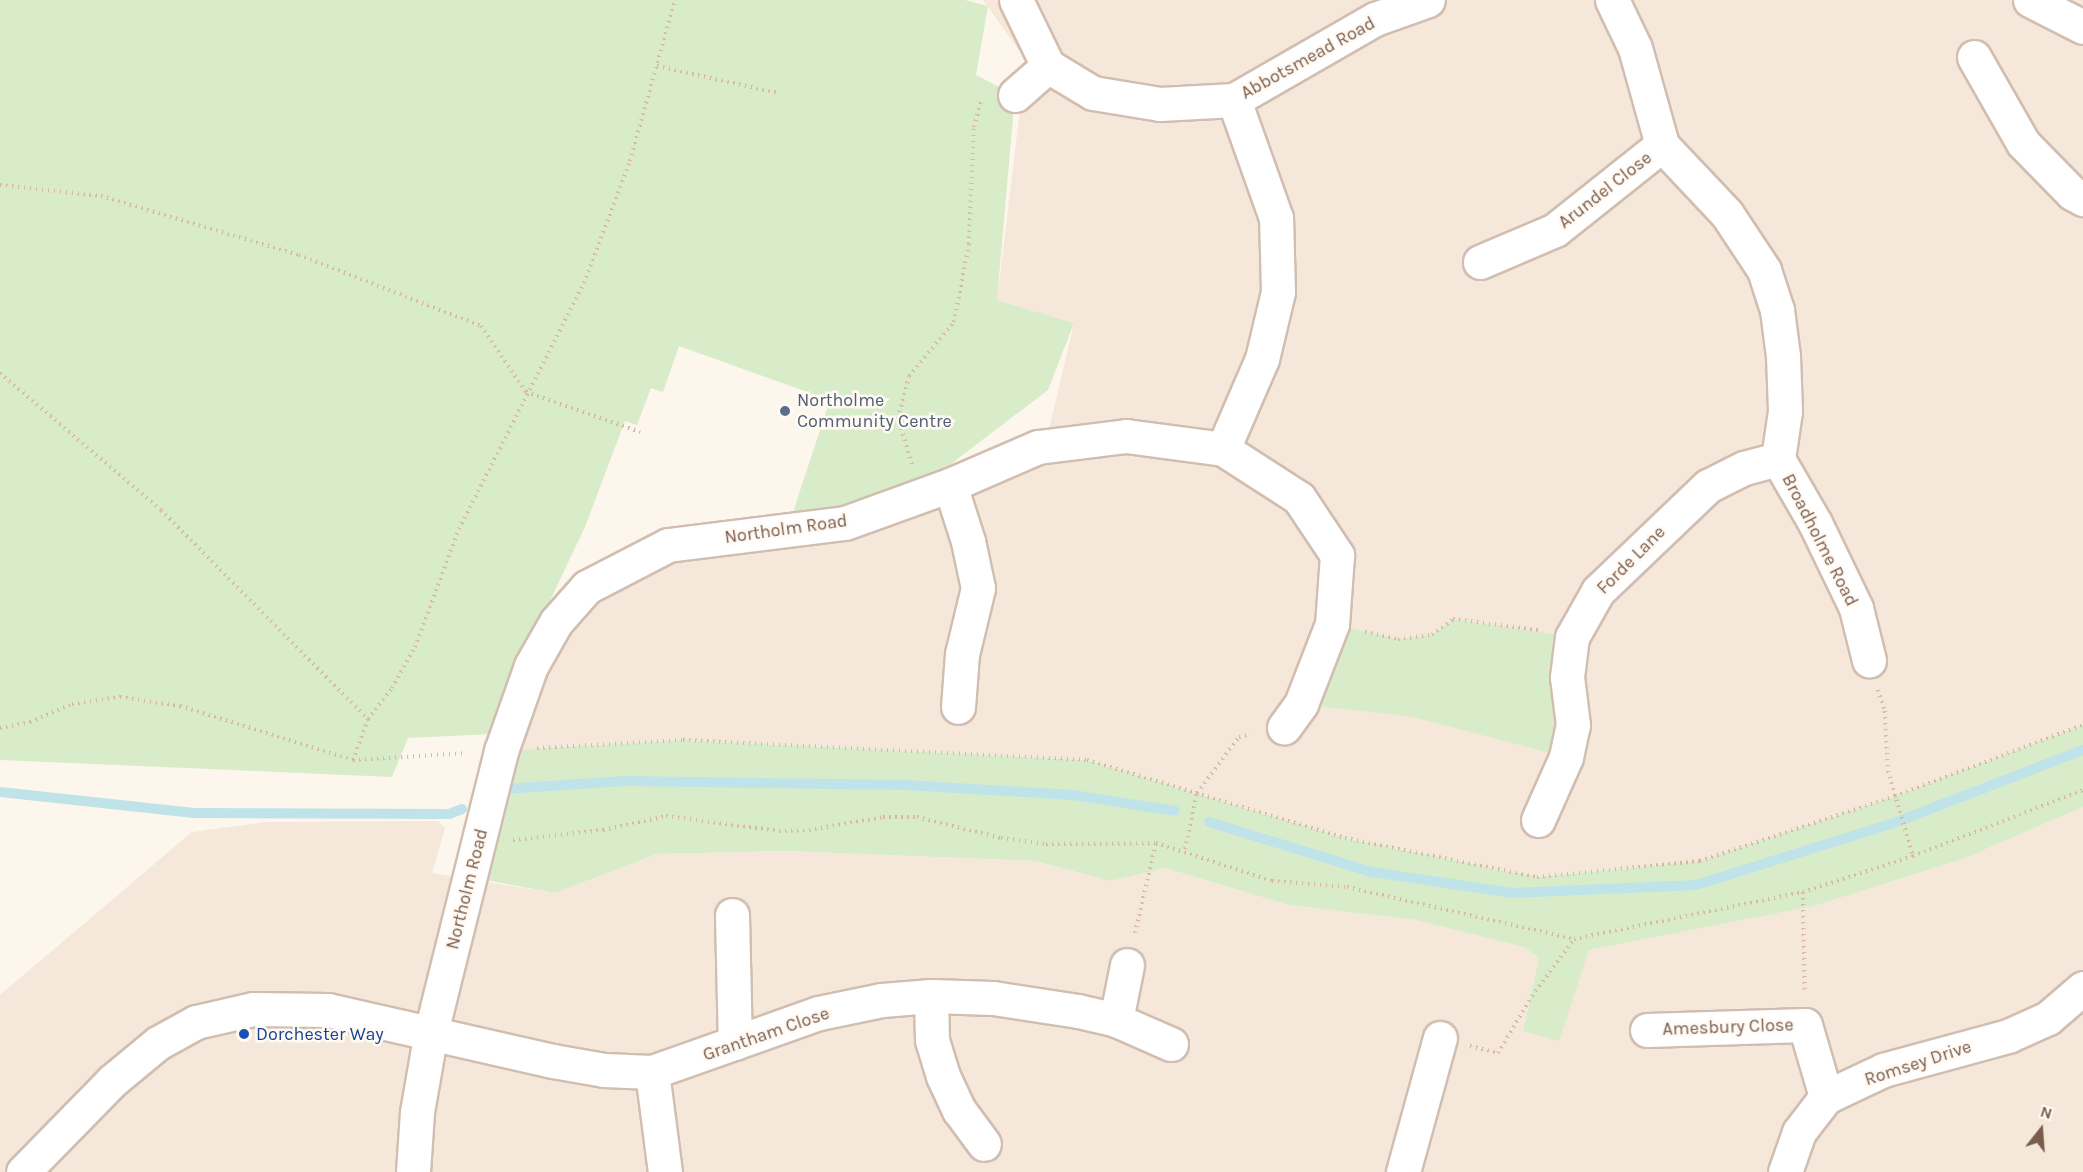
<!DOCTYPE html>
<html>
<head>
<meta charset="utf-8">
<style>
  body { margin:0 }
  #map { position:relative; width:2083px; height:1172px; overflow:hidden; background:#fdf6ec; font-family:Karla,sans-serif }
  div>[style] { position:absolute }
  .residential>* { inset:0; background:#f5e8da }
  .green>* { inset:0; background:#d8ecc9 }
  .stream>* { height:10px; margin:-5px; padding:0 5px; transform-origin:5px; border-radius:5px; background:#bfe3e8 }
  .path>* { height:4px; margin-top:-2px; transform-origin:0; background:repeating-linear-gradient(90deg,#d9b8a5 0 1.5px,transparent 0 6px) }
  .roads { filter:drop-shadow(2px 0 #d1beb0) drop-shadow(-2px 0 #d1beb0) drop-shadow(0 2px #d1beb0) drop-shadow(0 -2px #d1beb0) }
  .minor>* { height:33px; margin:-16.5px; padding:0 16.5px; transform-origin:16.5px; border-radius:16.5px; background:#fff }
  .dots>* { width:16px; height:16px; translate:-50% -50%; box-sizing:border-box; border:3px solid #fffaf3; border-radius:50% }
  span { translate:-50% -50%; white-space:nowrap; text-align:center; line-height:1.15; -webkit-text-stroke:5px #fffaf3; paint-order:stroke }
  .street-label { font-size:18px; color:#7a5c4d }
  .service-label { font-size:18px; color:#4e5e75 }
  .left { translate:0 -50%; text-align:left }
  .transit-label { font-size:18px; color:#164399 }
  .north { position:absolute; left:2011px; top:1100px; width:60px; height:60px; -webkit-text-stroke:4px #fffaf3; paint-order:stroke; rotate:17deg; font-size:16px; font-weight:700; line-height:24px; text-align:center; color:#7a5c4d }
  .north::after { content:''; display:block; margin:auto; width:21px; height:27px; background:#7a5c4d; clip-path:polygon(50% 0,100% 100%,50% 72%,0 100%) }
</style>
</head>
<body>
<div id="map">
  <div class="residential">
    <i style="clip-path:polygon(983px 0,2083px 0,2083px 725px,1895px 796px,1700px 861px,1537px 877px,1345px 838px,1087px 760px,683px 740px,518px 750px,542px 668px,600px 603px,668px 563px,881px 529px,1042px 459px,1074px 323px,997px 300px,1026px 60px)"></i>
    <i style="clip-path:polygon(2083px 807px,2083px 1172px,0 1172px,0 995px,192px 832px,267px 822px,438px 821px,445px 828px,432px 873px,555px 893px,657px 854px,787px 851px,1035px 861px,1111px 881px,1165px 868px,1289px 905px,1416px 920px,1524px 947px,1539px 958px,1523px 1031px,1589px 950px,1814px 906px,1963px 859px)"></i>
  </div>
  <div class="green">
    <i style="clip-path:polygon(0 0,965px 0,988px 6px,976px 75px,1015px 95px,997px 300px,1074px 323px,1048px 390px,922px 486px,789px 524px,830px 400px,679px 346px,663px 392px,651px 388px,637px 425px,625px 421px,585px 527px,521px 662px,492px 734px,408px 738px,392px 777px,0 760px)"></i>
    <i style="clip-path:polygon(1453px 619px,1572px 637px,1566px 757px,1413px 717px,1301px 704px,1332px 624px,1398px 639px,1432px 635px)"></i>
    <i style="clip-path:polygon(2083px 725px,2083px 807px,1963px 859px,1814px 906px,1589px 950px,1559px 1041px,1523px 1031px,1539px 958px,1524px 947px,1416px 920px,1289px 905px,1165px 868px,1111px 881px,1035px 861px,787px 851px,657px 854px,555px 893px,486px 880px,518px 750px,683px 740px,1087px 760px,1345px 838px,1537px 877px,1700px 861px,1895px 796px)"></i>
  </div>
  <div class="stream">
    <i style="left:504px;top:789px;width:121px;rotate:-3.8deg"></i>
    <i style="left:625px;top:781px;width:280px;rotate:0.8deg"></i>
    <i style="left:905px;top:785px;width:168px;rotate:3.4deg"></i>
    <i style="left:1073px;top:795px;width:103px;rotate:8.9deg"></i>
    <i style="left:0;top:792px;width:193px;rotate:6.2deg"></i>
    <i style="left:192px;top:813px;width:257px;rotate:0.2deg"></i>
    <i style="left:449px;top:814px;width:14px;rotate:-21deg"></i>
    <i style="left:1209px;top:822px;width:170px;rotate:17.1deg"></i>
    <i style="left:1372px;top:872px;width:142px;rotate:8.5deg"></i>
    <i style="left:1512px;top:893px;width:184px;rotate:-2.5deg"></i>
    <i style="left:1696px;top:885px;width:204px;rotate:-17.4deg"></i>
    <i style="left:1891px;top:824px;width:206px;rotate:-21.1deg"></i>
  </div>
  <div class="path">
    <i style="left:657px;top:66px;width:124px;rotate:12.6deg"></i>
    <i style="left:0;top:185px;width:102px;rotate:6.2deg"></i>
    <i style="left:101px;top:196px;width:207px;rotate:16.6deg"></i>
    <i style="left:299px;top:255px;width:195px;rotate:21.3deg"></i>
    <i style="left:481px;top:326px;width:80px;rotate:55.7deg"></i>
    <i style="left:526px;top:392px;width:121px;rotate:19.3deg"></i>
    <i style="left:0;top:373px;width:211px;rotate:40.4deg"></i>
    <i style="left:161px;top:510px;width:294px;rotate:45.3deg"></i>
    <i style="left:912px;top:464px;width:48px;rotate:-106.9deg"></i>
    <i style="left:898px;top:418px;width:43px;rotate:-75.3deg"></i>
    <i style="left:909px;top:376px;width:70px;rotate:-50.2deg"></i>
    <i style="left:954px;top:322px;width:79px;rotate:-79.1deg"></i>
    <i style="left:969px;top:244px;width:117px;rotate:-87.6deg"></i>
    <i style="left:974px;top:127px;width:27px;rotate:-75deg"></i>
    <i style="left:1365px;top:632px;width:34px;rotate:12deg"></i>
    <i style="left:1398px;top:639px;width:34px;rotate:-7deg"></i>
    <i style="left:1432px;top:635px;width:26px;rotate:-37deg"></i>
    <i style="left:1453px;top:619px;width:87px;rotate:7.3deg"></i>
    <i style="left:1878px;top:690px;width:22px;rotate:72deg"></i>
    <i style="left:1885px;top:711px;width:60px;rotate:87.1deg"></i>
    <i style="left:1888px;top:771px;width:89px;rotate:73.6deg"></i>
    <i style="left:0;top:728px;width:31px;rotate:-11deg"></i>
    <i style="left:30px;top:722px;width:46px;rotate:-23.2deg"></i>
    <i style="left:72px;top:704px;width:49px;rotate:-8.3deg"></i>
    <i style="left:120px;top:697px;width:61px;rotate:8.5deg"></i>
    <i style="left:180px;top:706px;width:181px;rotate:17.3deg"></i>
    <i style="left:353px;top:760px;width:114px;rotate:-3.5deg"></i>
    <i style="left:537px;top:748px;width:146px;rotate:-3.1deg"></i>
    <i style="left:683px;top:740px;width:404px;rotate:2.8deg"></i>
    <i style="left:1087px;top:760px;width:270px;rotate:16.8deg"></i>
    <i style="left:1345px;top:838px;width:196px;rotate:11.5deg"></i>
    <i style="left:1537px;top:877px;width:164px;rotate:-5.6deg"></i>
    <i style="left:1700px;top:861px;width:206px;rotate:-18.4deg"></i>
    <i style="left:1895px;top:796px;width:201px;rotate:-20.7deg"></i>
    <i style="left:353px;top:760px;width:44px;rotate:-69.9deg"></i>
    <i style="left:368px;top:719px;width:39px;rotate:-52deg"></i>
    <i style="left:392px;top:688px;width:47px;rotate:-60.7deg"></i>
    <i style="left:415px;top:647px;width:126px;rotate:-69.6deg"></i>
    <i style="left:459px;top:529px;width:276px;rotate:-63.1deg"></i>
    <i style="left:584px;top:283px;width:130px;rotate:-69.3deg"></i>
    <i style="left:630px;top:161px;width:167px;rotate:-74.4deg"></i>
    <i style="left:513px;top:840px;width:91px;rotate:-6.3deg"></i>
    <i style="left:603px;top:830px;width:65px;rotate:-12.5deg"></i>
    <i style="left:666px;top:816px;width:114px;rotate:7.6deg"></i>
    <i style="left:779px;top:831px;width:30px;rotate:-2deg"></i>
    <i style="left:809px;top:830px;width:75px;rotate:-10deg"></i>
    <i style="left:883px;top:817px;width:34px"></i>
    <i style="left:917px;top:817px;width:87px;rotate:14deg"></i>
    <i style="left:1001px;top:838px;width:45px;rotate:7.6deg"></i>
    <i style="left:1046px;top:844px;width:110px;rotate:-0.5deg"></i>
    <i style="left:1156px;top:843px;width:122px;rotate:18.1deg"></i>
    <i style="left:1272px;top:881px;width:75px;rotate:4.6deg"></i>
    <i style="left:1347px;top:887px;width:233px;rotate:12.9deg"></i>
    <i style="left:1574px;top:939px;width:234px;rotate:-11.6deg"></i>
    <i style="left:1803px;top:892px;width:116px;rotate:-18.1deg"></i>
    <i style="left:1913px;top:856px;width:182px;rotate:-21.2deg"></i>
    <i style="left:1185px;top:849px;width:57px;rotate:-77.9deg"></i>
    <i style="left:1197px;top:793px;width:70px;rotate:-53.1deg"></i>
    <i style="left:1239px;top:737px;width:12px;rotate:-14deg"></i>
    <i style="left:1803px;top:892px;width:102px;rotate:88.9deg"></i>
    <i style="left:1135px;top:933px;width:92px;rotate:-76.9deg"></i>
    <i style="left:1470px;top:1046px;width:29px;rotate:14deg"></i>
    <i style="left:1498px;top:1053px;width:66px;rotate:-59.2deg"></i>
    <i style="left:1532px;top:996px;width:71px;rotate:-53.6deg"></i>
  </div>
  <div class="roads">
    <div class="minor">
      <i style="left:1612px;top:0;width:53px;rotate:64.4deg"></i>
      <i style="left:1635px;top:48px;width:101px;rotate:74.4deg"></i>
      <i style="left:1662px;top:145px;width:95px;rotate:46.7deg"></i>
      <i style="left:1727px;top:214px;width:67px;rotate:56.5deg"></i>
      <i style="left:1764px;top:270px;width:42px;rotate:72deg"></i>
      <i style="left:1777px;top:310px;width:46px;rotate:82.6deg"></i>
      <i style="left:1783px;top:356px;width:55px;rotate:87.9deg"></i>
      <i style="left:1785px;top:411px;width:49px;rotate:98.3deg"></i>
      <i style="left:1778px;top:459px;width:74px;rotate:60deg"></i>
      <i style="left:1815px;top:523px;width:94px;rotate:64.2deg"></i>
      <i style="left:1856px;top:608px;width:54px;rotate:76deg"></i>
      <i style="left:2030px;top:0;width:59px;rotate:27deg"></i>
      <i style="left:1974px;top:57px;width:99px;rotate:60.3deg"></i>
      <i style="left:2023px;top:143px;width:70px;rotate:45.6deg"></i>
      <i style="left:2072px;top:193px;width:13px;rotate:29deg"></i>
      <i style="left:1048px;top:66px;width:52px;rotate:31deg"></i>
      <i style="left:1093px;top:93px;width:68px;rotate:9.3deg"></i>
      <i style="left:1160px;top:104px;width:74px;rotate:-3.1deg"></i>
      <i style="left:1234px;top:100px;width:163px;rotate:-29.9deg"></i>
      <i style="left:1375px;top:19px;width:56px;rotate:-19.7deg"></i>
      <i style="left:1015px;top:95px;width:44px;rotate:-41.3deg"></i>
      <i style="left:1048px;top:66px;width:73px;rotate:-115.9deg"></i>
      <i style="left:1480px;top:262px;width:82px;rotate:-23.1deg"></i>
      <i style="left:1555px;top:230px;width:137px;rotate:-38.5deg"></i>
      <i style="left:1223px;top:449px;width:98px;rotate:-66.6deg"></i>
      <i style="left:1262px;top:359px;width:69px;rotate:-76.6deg"></i>
      <i style="left:1278px;top:292px;width:74px;rotate:-91.5deg"></i>
      <i style="left:1276px;top:218px;width:125px;rotate:-109.6deg"></i>
      <i style="left:950px;top:485px;width:59px;rotate:72.2deg"></i>
      <i style="left:968px;top:541px;width:48px;rotate:78deg"></i>
      <i style="left:978px;top:588px;width:68px;rotate:103.6deg"></i>
      <i style="left:962px;top:654px;width:53px;rotate:94.3deg"></i>
      <i style="left:1538px;top:820px;width:69px;rotate:-66deg"></i>
      <i style="left:1566px;top:757px;width:33px;rotate:-78deg"></i>
      <i style="left:1573px;top:725px;width:48px;rotate:-97.1deg"></i>
      <i style="left:1567px;top:677px;width:40px;rotate:-82.9deg"></i>
      <i style="left:1572px;top:637px;width:53px;rotate:-60.5deg"></i>
      <i style="left:1598px;top:591px;width:152px;rotate:-43.7deg"></i>
      <i style="left:1708px;top:486px;width:40px;rotate:-26.6deg"></i>
      <i style="left:1744px;top:468px;width:35px;rotate:-15deg"></i>
      <i style="left:732px;top:915px;width:128px;rotate:88.7deg"></i>
      <i style="left:931px;top:996px;width:44px;rotate:88.7deg"></i>
      <i style="left:932px;top:1040px;width:38px;rotate:73deg"></i>
      <i style="left:943px;top:1076px;width:38px;rotate:65deg"></i>
      <i style="left:959px;top:1110px;width:42px;rotate:53.7deg"></i>
      <i style="left:1116px;top:1020px;width:56px;rotate:-78.7deg"></i>
      <i style="left:1647px;top:1030px;width:158px;rotate:-1.8deg"></i>
      <i style="left:1805px;top:1025px;width:75px;rotate:73.7deg"></i>
      <i style="left:652px;top:1072px;width:101px;rotate:82.6deg"></i>
      <i style="left:23px;top:1172px;width:127px;rotate:-45.6deg"></i>
      <i style="left:112px;top:1081px;width:60px;rotate:-39.6deg"></i>
      <i style="left:158px;top:1043px;width:43px;rotate:-28.9deg"></i>
      <i style="left:196px;top:1022px;width:58px;rotate:-12.8deg"></i>
      <i style="left:253px;top:1009px;width:75px;rotate:0.8deg"></i>
      <i style="left:328px;top:1010px;width:231px;rotate:12.8deg"></i>
      <i style="left:553px;top:1061px;width:52px;rotate:10deg"></i>
      <i style="left:604px;top:1070px;width:48px;rotate:2.4deg"></i>
      <i style="left:652px;top:1072px;width:177px;rotate:-19.5deg"></i>
      <i style="left:819px;top:1013px;width:64px;rotate:-11.7deg"></i>
      <i style="left:882px;top:1000px;width:49px;rotate:-4.7deg"></i>
      <i style="left:931px;top:996px;width:62px;rotate:1.8deg"></i>
      <i style="left:993px;top:998px;width:86px;rotate:8.7deg"></i>
      <i style="left:1078px;top:1011px;width:39px;rotate:13deg"></i>
      <i style="left:1116px;top:1020px;width:60px;rotate:23.6deg"></i>
      <i style="left:413px;top:1172px;width:60px;rotate:-86.2deg"></i>
      <i style="left:417px;top:1112px;width:81px;rotate:-80.1deg"></i>
      <i style="left:431px;top:1032px;width:290px;rotate:-76deg"></i>
      <i style="left:501px;top:751px;width:90px;rotate:-70.6deg"></i>
      <i style="left:531px;top:666px;width:51px;rotate:-60.4deg"></i>
      <i style="left:556px;top:622px;width:47px;rotate:-48.5deg"></i>
      <i style="left:587px;top:587px;width:91px;rotate:-27.4deg"></i>
      <i style="left:668px;top:545px;width:178px;rotate:-7.1deg"></i>
      <i style="left:845px;top:523px;width:112px;rotate:-19.9deg"></i>
      <i style="left:950px;top:485px;width:96px;rotate:-23.4deg"></i>
      <i style="left:1038px;top:447px;width:89px;rotate:-7.1deg"></i>
      <i style="left:1126px;top:436px;width:98px;rotate:7.6deg"></i>
      <i style="left:1223px;top:449px;width:90px;rotate:32.8deg"></i>
      <i style="left:1299px;top:498px;width:69px;rotate:56.3deg"></i>
      <i style="left:1337px;top:555px;width:69px;rotate:94.1deg"></i>
      <i style="left:1332px;top:624px;width:86px;rotate:111.2deg"></i>
      <i style="left:1301px;top:704px;width:29px;rotate:126deg"></i>
      <i style="left:1403px;top:1172px;width:139px;rotate:-74.6deg"></i>
      <i style="left:1785px;top:1172px;width:42px;rotate:-70.7deg"></i>
      <i style="left:1799px;top:1132px;width:44px;rotate:-52.4deg"></i>
      <i style="left:1826px;top:1097px;width:63px;rotate:-25.3deg"></i>
      <i style="left:1883px;top:1070px;width:130px;rotate:-15.2deg"></i>
      <i style="left:2008px;top:1036px;width:44px;rotate:-24.2deg"></i>
      <i style="left:2048px;top:1018px;width:46px;rotate:-40.6deg"></i>
    </div>
  </div>
  <div class="dots">
    <i style="left:785px;top:411px;background:#5c6f8a"></i>
    <i style="left:244px;top:1034px;background:#1a4fb4"></i>
  </div>
  <div class="street-label">
    <span style="left:1308px;top:58px;rotate:-29deg">Abbotsmead Road</span>
    <span style="left:1605px;top:190px;rotate:-38deg">Arundel Close</span>
    <span style="left:786px;top:529px;rotate:-8deg">Northolm Road</span>
    <span style="left:1820px;top:540px;rotate:63deg">Broadholme Road</span>
    <span style="left:1631px;top:560px;rotate:-45deg">Forde Lane</span>
    <span style="left:467px;top:889px;rotate:-76deg">Northolm Road</span>
    <span style="left:1728px;top:1027px;rotate:-2deg">Amesbury Close</span>
    <span style="left:766px;top:1034px;rotate:-19deg">Grantham Close</span>
    <span style="left:1918px;top:1063px;rotate:-18deg">Romsey Drive</span>
  </div>
  <div class="service-label">
    <span class="left" style="left:797px;top:411px">Northolme<br>Community Centre</span>
  </div>
  <div class="transit-label">
    <span class="left" style="left:256px;top:1034px">Dorchester Way</span>
  </div>
  <div class="north">N</div>
</div>
</body>
</html>
